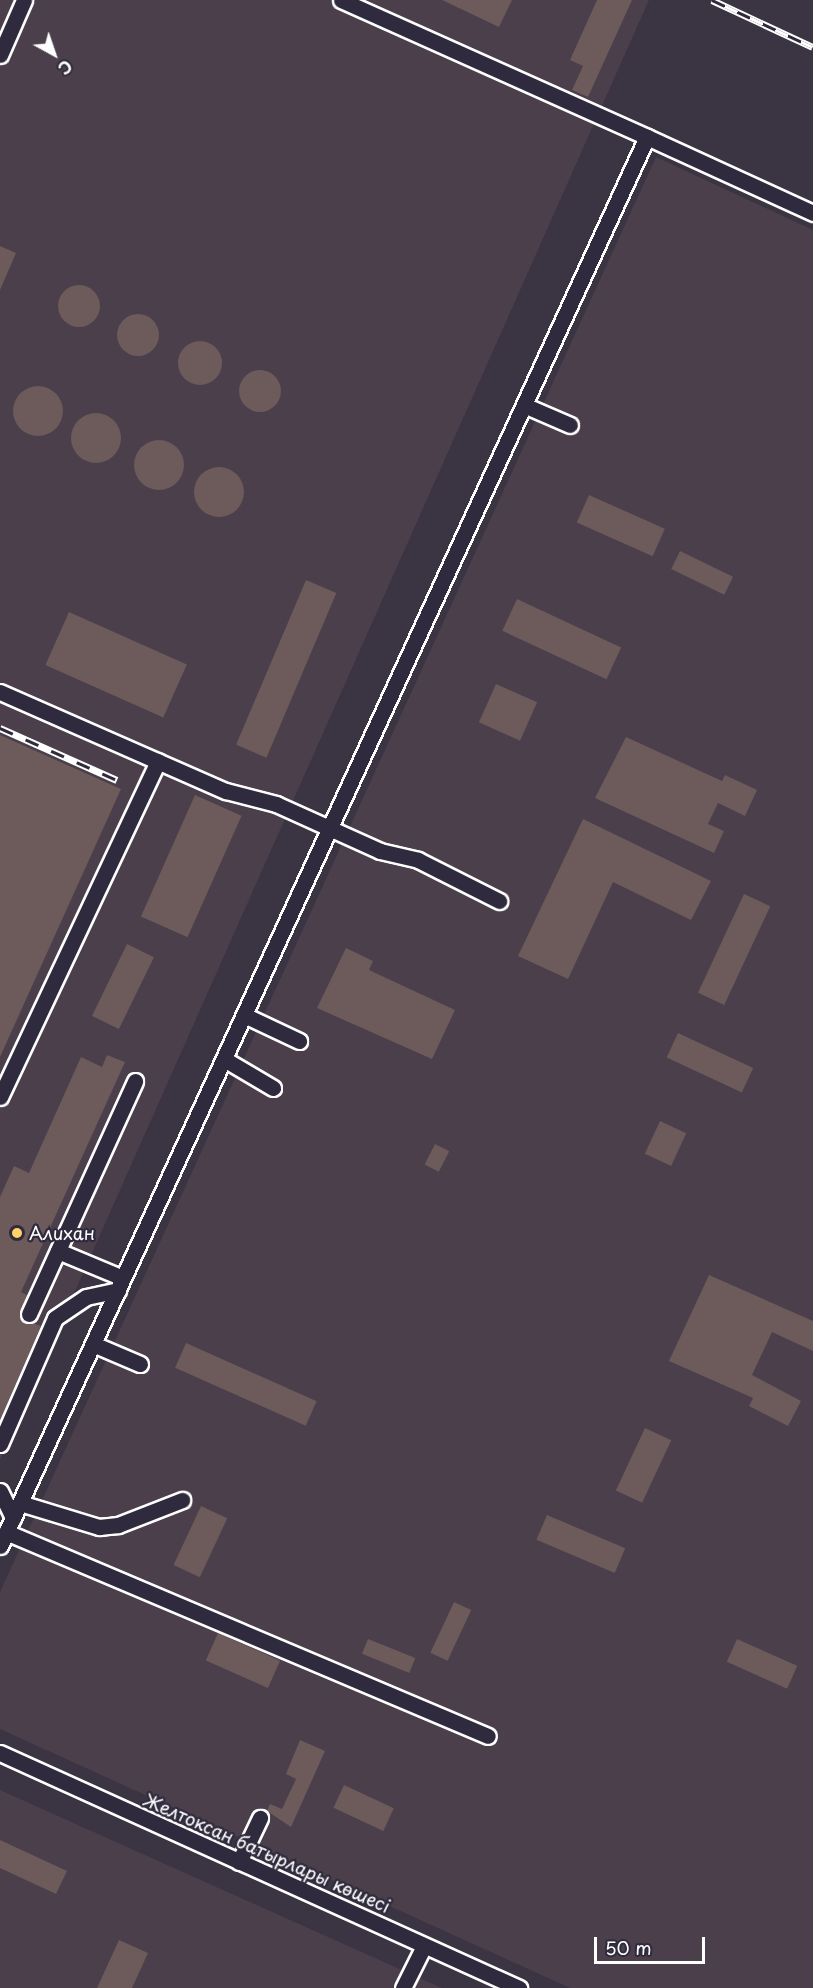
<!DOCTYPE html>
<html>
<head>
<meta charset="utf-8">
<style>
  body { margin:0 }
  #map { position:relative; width:813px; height:1988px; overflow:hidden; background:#3b3443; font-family:"Playpen Sans",sans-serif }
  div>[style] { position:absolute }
  .built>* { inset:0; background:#4a3f4a }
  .building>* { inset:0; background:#6d5a5a; transform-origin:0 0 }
  .round { border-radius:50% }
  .roads { filter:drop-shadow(2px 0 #fff) drop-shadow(-2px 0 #fff) drop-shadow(0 2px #fff) drop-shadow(0 -2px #fff) }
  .minor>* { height:15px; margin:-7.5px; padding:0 7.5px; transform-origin:7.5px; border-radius:7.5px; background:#2f2a3d }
  .rail>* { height:7px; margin-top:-3.5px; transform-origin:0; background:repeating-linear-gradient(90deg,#2f2a3d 0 14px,#fff 0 28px); box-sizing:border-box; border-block:2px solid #fff }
  .dots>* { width:16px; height:16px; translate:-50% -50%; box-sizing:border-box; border:3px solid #2f2a3d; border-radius:50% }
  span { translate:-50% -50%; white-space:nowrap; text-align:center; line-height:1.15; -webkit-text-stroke:4.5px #2f2a3d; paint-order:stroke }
  .poi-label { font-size:18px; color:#fff }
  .left { translate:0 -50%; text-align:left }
  .street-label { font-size:18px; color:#fff }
  .north { position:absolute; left:24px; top:24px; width:60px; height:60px; -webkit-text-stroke:4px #2f2a3d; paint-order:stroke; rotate:140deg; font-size:16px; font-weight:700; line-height:24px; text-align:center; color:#fff }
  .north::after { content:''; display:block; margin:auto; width:21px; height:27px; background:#fff; clip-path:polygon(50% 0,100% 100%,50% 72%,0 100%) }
  .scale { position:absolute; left:594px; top:1937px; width:111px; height:27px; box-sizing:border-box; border:3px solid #fff; border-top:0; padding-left:8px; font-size:18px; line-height:21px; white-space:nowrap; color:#fff; -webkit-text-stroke:4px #2f2a3d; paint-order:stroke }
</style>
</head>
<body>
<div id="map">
  <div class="built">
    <i style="clip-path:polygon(0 0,649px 0,0 1460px)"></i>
    <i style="clip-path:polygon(656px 157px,813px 230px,813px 1988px,570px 1988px,0 1729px,0 1592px)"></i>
    <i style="clip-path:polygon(0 1790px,442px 1988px,0 1988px)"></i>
  </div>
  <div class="building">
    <i style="clip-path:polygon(442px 0,512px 0,499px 27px)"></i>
    <i style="clip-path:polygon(597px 0,632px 0,588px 97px,572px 90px,583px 66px,570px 60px)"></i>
    <i style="clip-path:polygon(0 246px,16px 253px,0 290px)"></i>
    <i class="round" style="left:58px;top:285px;width:42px;height:42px"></i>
    <i class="round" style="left:117px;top:314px;width:42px;height:42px"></i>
    <i class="round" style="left:178px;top:341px;width:44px;height:44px"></i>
    <i class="round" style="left:239px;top:370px;width:42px;height:42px"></i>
    <i class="round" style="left:13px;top:386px;width:50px;height:50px"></i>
    <i class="round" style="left:71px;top:413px;width:50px;height:50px"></i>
    <i class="round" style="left:134px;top:440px;width:50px;height:50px"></i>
    <i class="round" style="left:194px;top:467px;width:50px;height:50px"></i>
    <i style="left:589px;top:495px;width:83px;height:30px;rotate:24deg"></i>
    <i style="left:680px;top:551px;width:59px;height:20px;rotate:26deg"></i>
    <i style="left:306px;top:580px;width:33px;height:179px;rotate:23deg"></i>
    <i style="left:517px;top:599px;width:115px;height:35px;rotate:25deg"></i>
    <i style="left:69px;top:612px;width:129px;height:58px;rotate:24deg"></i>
    <i style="left:496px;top:684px;width:45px;height:42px;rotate:24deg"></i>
    <i style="clip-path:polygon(0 735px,121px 789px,0 1057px)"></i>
    <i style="clip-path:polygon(626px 737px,722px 781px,725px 775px,757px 790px,745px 816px,718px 803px,708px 824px,724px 831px,714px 853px,595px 798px)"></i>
    <i style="left:195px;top:795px;width:51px;height:133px;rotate:24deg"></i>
    <i style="clip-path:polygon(583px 819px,711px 881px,691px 920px,613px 882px,568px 979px,518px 956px)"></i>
    <i style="left:744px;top:894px;width:29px;height:109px;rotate:25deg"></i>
    <i style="left:127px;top:944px;width:30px;height:80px;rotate:26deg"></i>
    <i style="clip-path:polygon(346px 948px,373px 961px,369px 970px,455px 1010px,432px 1059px,317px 1008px)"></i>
    <i style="left:678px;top:1033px;width:83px;height:27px;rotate:25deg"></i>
    <i style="clip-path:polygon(107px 1055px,125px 1062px,21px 1292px,27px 1295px,21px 1319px,41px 1326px,0 1420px,0 1197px,14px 1166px,29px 1173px,81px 1057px,102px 1067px)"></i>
    <i style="left:660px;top:1121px;width:29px;height:36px;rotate:25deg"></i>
    <i style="left:435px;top:1144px;width:16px;height:23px;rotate:27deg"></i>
    <i style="clip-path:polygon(709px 1275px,813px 1321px,813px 1351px,772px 1332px,752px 1375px,801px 1401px,788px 1426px,749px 1406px,753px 1398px,669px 1361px)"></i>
    <i style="left:186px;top:1343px;width:143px;height:27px;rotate:24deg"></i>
    <i style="left:645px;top:1428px;width:29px;height:69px;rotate:25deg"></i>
    <i style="left:201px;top:1506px;width:29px;height:65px;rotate:25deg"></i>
    <i style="left:547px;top:1515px;width:85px;height:27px;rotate:23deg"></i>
    <i style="left:454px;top:1602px;width:19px;height:56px;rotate:25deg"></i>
    <i style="left:218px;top:1633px;width:68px;height:30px;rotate:24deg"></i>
    <i style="left:368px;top:1639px;width:51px;height:16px;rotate:22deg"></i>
    <i style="left:737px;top:1639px;width:66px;height:25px;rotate:24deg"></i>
    <i style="clip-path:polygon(300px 1740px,325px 1751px,291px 1827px,267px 1811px,270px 1804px,282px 1809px,296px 1779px,286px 1774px)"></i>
    <i style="left:344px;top:1785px;width:55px;height:25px;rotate:25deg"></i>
    <i style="clip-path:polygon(0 1840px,67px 1871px,56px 1894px,0 1868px)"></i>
    <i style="clip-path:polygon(119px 1940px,148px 1953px,132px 1988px,97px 1988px)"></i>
  </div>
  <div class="roads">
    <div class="minor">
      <i style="left:341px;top:0;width:335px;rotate:24.1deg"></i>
      <i style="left:0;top:55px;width:60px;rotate:-66.4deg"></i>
      <i style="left:524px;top:405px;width:50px;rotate:23.5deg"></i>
      <i style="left:0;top:692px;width:247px;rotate:23.7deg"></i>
      <i style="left:226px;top:791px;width:52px;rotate:14.6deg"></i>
      <i style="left:276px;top:804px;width:114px;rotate:24.3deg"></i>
      <i style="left:380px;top:851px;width:39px;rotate:13deg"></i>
      <i style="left:418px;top:860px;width:91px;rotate:26.8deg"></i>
      <i style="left:244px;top:1015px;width:61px;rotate:25.3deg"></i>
      <i style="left:224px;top:1059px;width:57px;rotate:30.6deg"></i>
      <i style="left:0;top:1097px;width:371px;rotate:-64.8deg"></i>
      <i style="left:58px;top:1251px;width:70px;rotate:22.6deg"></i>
      <i style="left:29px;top:1314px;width:256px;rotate:-65.5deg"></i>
      <i style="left:93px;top:1344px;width:51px;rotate:23.1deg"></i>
      <i style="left:0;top:1444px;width:137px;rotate:-66.4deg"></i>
      <i style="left:55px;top:1318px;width:37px;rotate:-34deg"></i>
      <i style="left:86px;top:1297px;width:33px;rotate:-12deg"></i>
      <i style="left:0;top:1491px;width:30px;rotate:64deg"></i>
      <i style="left:20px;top:1503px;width:83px;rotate:16.9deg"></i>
      <i style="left:99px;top:1527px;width:19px;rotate:-6deg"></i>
      <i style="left:118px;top:1525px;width:69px;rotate:-21.3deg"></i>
      <i style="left:6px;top:1532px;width:523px;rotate:22.94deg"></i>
      <i style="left:0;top:1546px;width:1550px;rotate:-65.34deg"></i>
      <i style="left:647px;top:137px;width:183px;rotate:24.6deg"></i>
      <i style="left:0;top:1753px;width:570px;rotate:24.36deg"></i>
      <i style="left:239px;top:1862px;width:49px;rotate:-64.5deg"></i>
      <i style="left:403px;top:1988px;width:47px;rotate:-63.4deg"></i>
    </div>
  </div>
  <div class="rail">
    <i style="left:712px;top:0;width:111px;rotate:25deg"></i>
    <i style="left:0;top:728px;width:128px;rotate:24deg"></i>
  </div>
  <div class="dots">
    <i style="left:17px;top:1233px;background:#ffd166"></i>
  </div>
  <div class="poi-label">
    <span class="left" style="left:29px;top:1233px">Алихан</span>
  </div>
  <div class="street-label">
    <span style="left:267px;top:1853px;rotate:24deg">Желтоксан батырлары көшесі</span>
  </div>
  <div class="north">С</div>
  <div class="scale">50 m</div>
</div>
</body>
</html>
